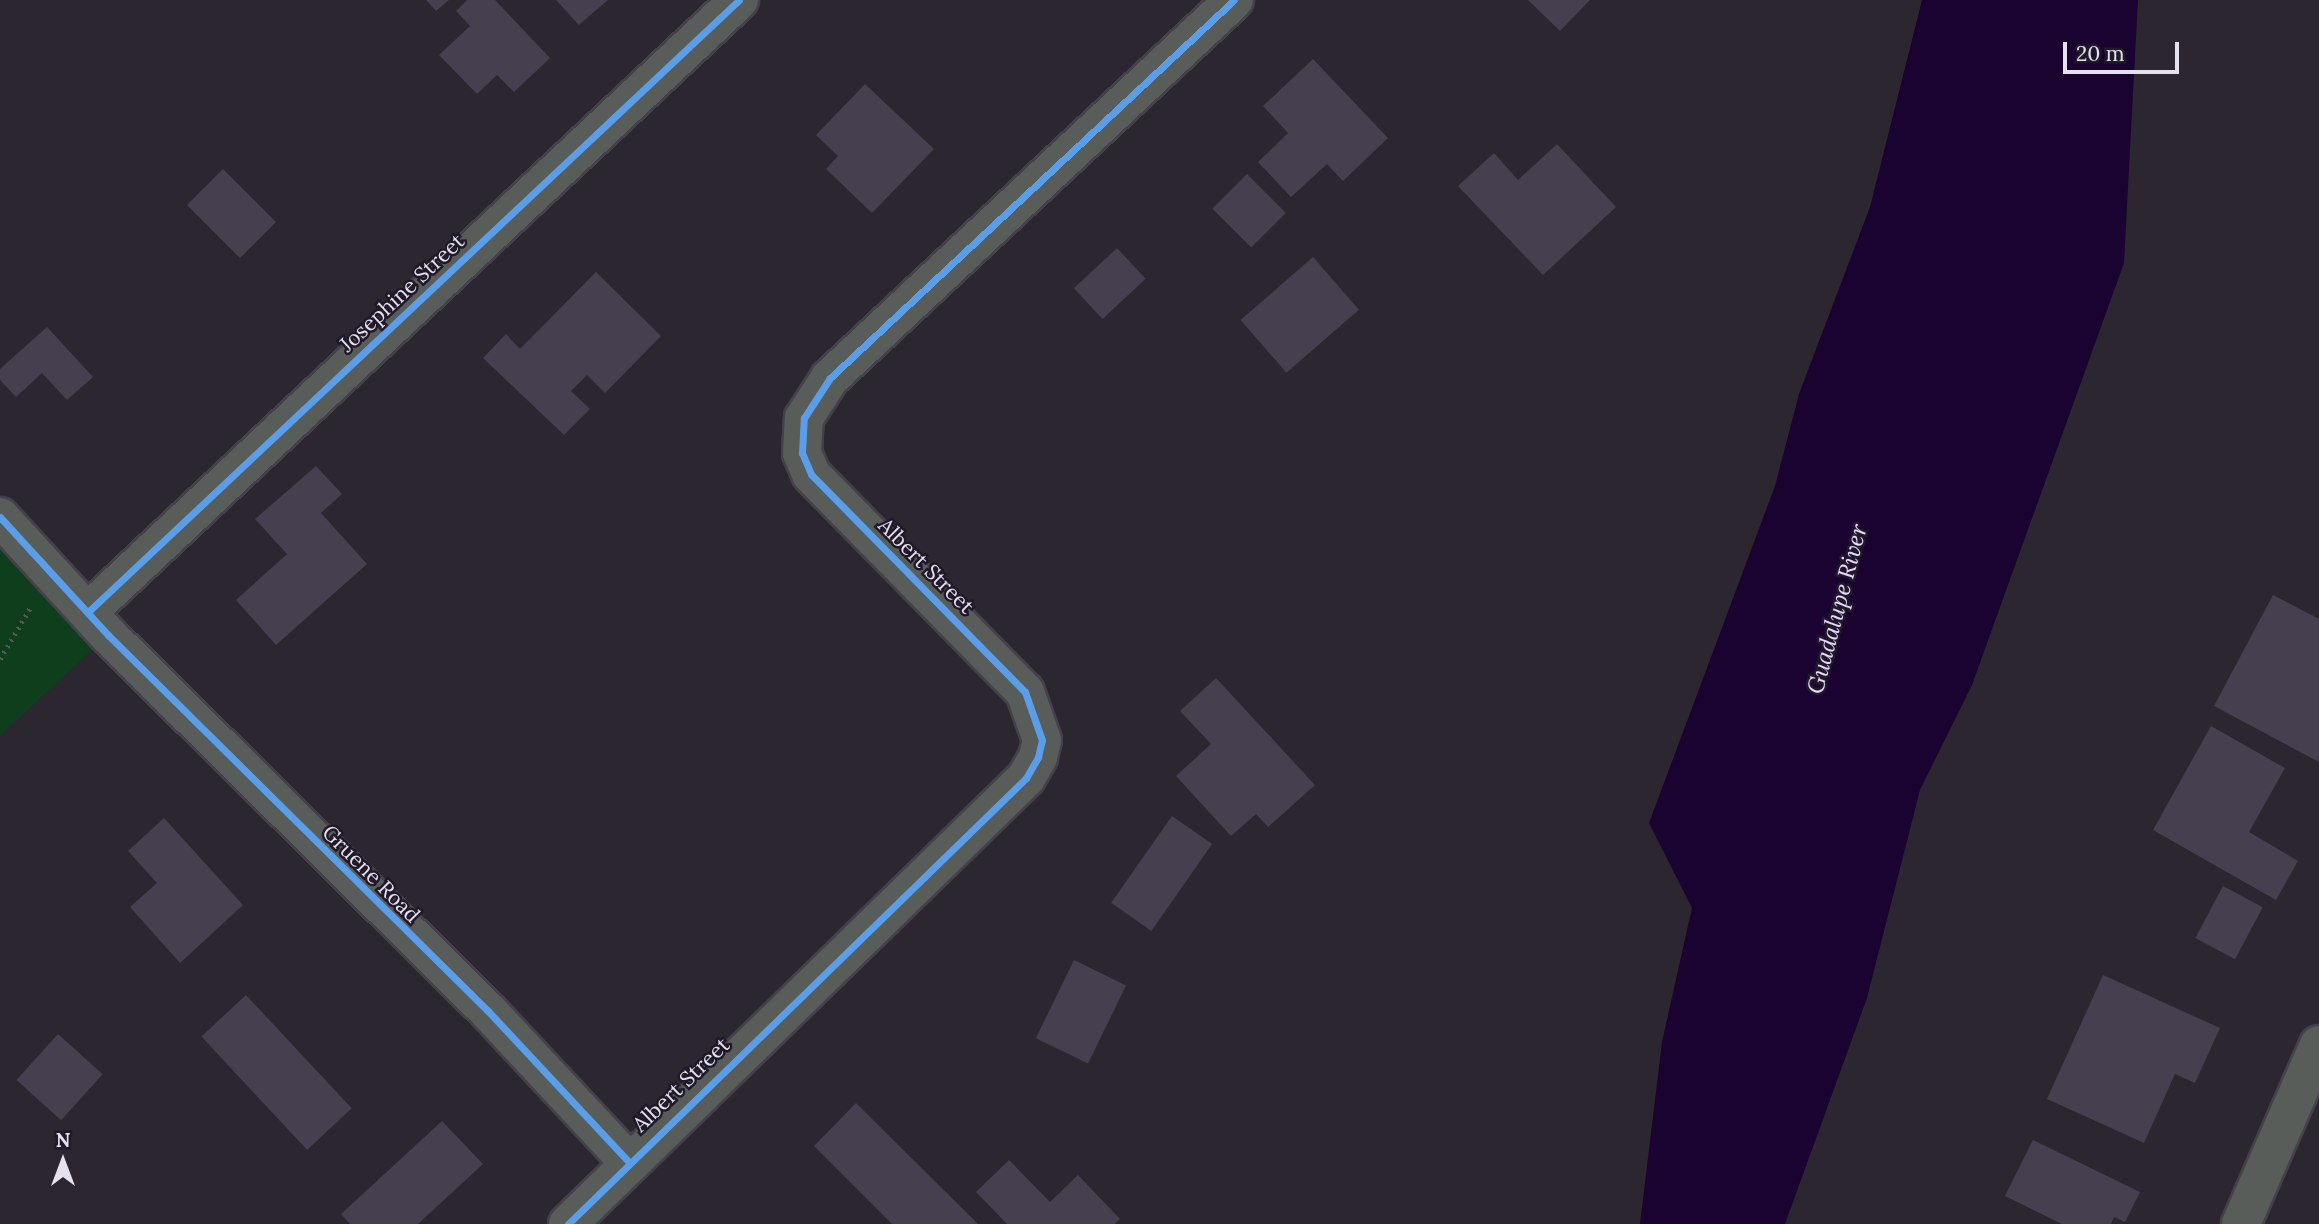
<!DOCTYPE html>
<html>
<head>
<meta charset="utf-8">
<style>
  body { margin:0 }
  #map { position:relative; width:2319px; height:1224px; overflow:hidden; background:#2b2630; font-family:Lora,serif }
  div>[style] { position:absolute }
  .green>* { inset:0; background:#0e3e1c }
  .water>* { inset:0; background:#1b0331 }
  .building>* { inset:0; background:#463f4f; transform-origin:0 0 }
  .path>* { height:4.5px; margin-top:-2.25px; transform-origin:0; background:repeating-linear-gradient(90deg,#575a5b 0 2px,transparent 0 7px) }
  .roads { filter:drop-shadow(2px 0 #45414a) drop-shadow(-2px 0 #45414a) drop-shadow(0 2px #45414a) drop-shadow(0 -2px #45414a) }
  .minor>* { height:38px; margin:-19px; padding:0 19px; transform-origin:19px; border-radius:19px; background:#585d5a }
  .cycleway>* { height:7px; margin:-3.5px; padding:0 3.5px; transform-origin:3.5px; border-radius:3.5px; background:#5a9eea }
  span { translate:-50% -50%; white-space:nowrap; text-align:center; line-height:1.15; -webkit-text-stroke:5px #20192a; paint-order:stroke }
  .street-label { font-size:21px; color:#e5e1ed }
  .water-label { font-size:23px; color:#e8d9fe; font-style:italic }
  .north { position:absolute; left:28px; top:1126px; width:70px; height:70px; -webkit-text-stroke:5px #20192a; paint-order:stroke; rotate:0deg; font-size:19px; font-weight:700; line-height:28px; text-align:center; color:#e5e1ed }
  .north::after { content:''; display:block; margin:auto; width:24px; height:32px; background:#e5e1ed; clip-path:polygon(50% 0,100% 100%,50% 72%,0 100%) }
  .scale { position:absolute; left:2063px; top:42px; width:116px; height:32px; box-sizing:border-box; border:4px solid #e5e1ed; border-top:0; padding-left:9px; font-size:21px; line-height:24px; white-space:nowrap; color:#e5e1ed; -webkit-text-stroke:5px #20192a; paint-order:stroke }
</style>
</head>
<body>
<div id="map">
  <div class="green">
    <i style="clip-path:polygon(0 496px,74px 571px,108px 635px,0 736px)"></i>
  </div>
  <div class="water">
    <i style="clip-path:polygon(1922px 0,2138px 0,2124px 263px,1972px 685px,1920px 790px,1867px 998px,1785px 1224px,1640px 1224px,1662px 1042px,1692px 908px,1649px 823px,1775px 486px,1799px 394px,1870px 207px)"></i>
  </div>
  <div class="building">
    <i style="clip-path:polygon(426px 0,449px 0,436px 11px)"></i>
    <i style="clip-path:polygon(467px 0,495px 0,550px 58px,514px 92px,497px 75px,477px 94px,439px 55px,470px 26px,456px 11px)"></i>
    <i style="clip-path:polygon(556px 0,608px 0,579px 25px)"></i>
    <i style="clip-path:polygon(1528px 0,1590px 0,1560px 31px)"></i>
    <i style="clip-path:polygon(1313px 59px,1388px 138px,1343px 181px,1327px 164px,1291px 197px,1258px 162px,1288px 133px,1263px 106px)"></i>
    <i style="clip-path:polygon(865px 84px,934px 149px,872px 213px,826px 169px,838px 156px,816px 135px)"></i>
    <i style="clip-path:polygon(1557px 144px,1616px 207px,1543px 275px,1458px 186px,1494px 153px,1518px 180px)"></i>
    <i style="left:223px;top:169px;width:75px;height:51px;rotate:45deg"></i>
    <i style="left:1247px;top:174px;width:55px;height:49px;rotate:45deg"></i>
    <i style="left:1117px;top:248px;width:42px;height:59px;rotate:47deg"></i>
    <i style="left:1313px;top:257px;width:70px;height:96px;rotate:49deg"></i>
    <i style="clip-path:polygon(596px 272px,661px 336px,605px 393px,587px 375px,571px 391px,590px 409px,564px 435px,483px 358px,506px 334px,520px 349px)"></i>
    <i style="clip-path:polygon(47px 327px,93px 377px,67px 400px,42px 373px,16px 397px,0 380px,0 369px)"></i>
    <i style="clip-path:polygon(316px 466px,342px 494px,321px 513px,367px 564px,276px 645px,236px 600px,287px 554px,255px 519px)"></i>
    <i style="clip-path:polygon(2273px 595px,2319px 619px,2319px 762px,2214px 706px)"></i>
    <i style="clip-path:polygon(1216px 678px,1315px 785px,1268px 827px,1256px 814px,1231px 836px,1176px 776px,1211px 744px,1180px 711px)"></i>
    <i style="clip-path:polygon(2211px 726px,2285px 768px,2249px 832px,2298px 861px,2276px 900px,2153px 830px)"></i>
    <i style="left:1172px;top:816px;width:49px;height:106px;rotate:35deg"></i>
    <i style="clip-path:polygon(164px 818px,243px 905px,180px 963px,130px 907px,157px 883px,128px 851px)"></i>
    <i style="left:2223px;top:886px;width:45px;height:59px;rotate:28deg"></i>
    <i style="left:1074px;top:960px;width:58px;height:87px;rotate:26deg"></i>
    <i style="clip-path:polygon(2103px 975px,2220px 1028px,2195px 1083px,2175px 1074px,2144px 1143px,2047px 1099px)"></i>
    <i style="left:246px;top:995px;width:155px;height:61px;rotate:47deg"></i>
    <i style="left:58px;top:1034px;width:60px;height:62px;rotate:42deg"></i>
    <i style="clip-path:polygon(856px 1103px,978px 1224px,892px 1224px,814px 1146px)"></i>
    <i style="clip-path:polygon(442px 1121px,483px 1164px,418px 1224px,350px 1224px,341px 1214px)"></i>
    <i style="clip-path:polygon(2033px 1140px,2140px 1192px,2125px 1222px,2114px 1217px,2111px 1224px,2062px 1224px,2005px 1196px)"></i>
    <i style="clip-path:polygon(1009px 1160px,1050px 1202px,1078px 1175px,1120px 1219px,1115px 1224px,1007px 1224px,976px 1192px)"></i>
  </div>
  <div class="path">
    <i style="left:0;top:659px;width:59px;rotate:-59.5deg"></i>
  </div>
  <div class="roads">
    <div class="minor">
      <i style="left:0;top:517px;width:160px;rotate:47.5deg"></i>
      <i style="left:108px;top:635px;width:535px;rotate:44.7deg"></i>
      <i style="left:488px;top:1011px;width:205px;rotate:47deg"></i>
      <i style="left:89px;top:611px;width:892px;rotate:-43.23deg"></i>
      <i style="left:568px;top:1224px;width:639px;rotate:-44.24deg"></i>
      <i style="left:1026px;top:778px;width:24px;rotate:-60deg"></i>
      <i style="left:1038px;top:757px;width:17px;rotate:-77deg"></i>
      <i style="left:1042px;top:740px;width:51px;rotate:-109.5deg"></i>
      <i style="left:1025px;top:692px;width:305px;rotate:-134.5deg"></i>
      <i style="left:811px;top:474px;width:23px;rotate:-113deg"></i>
      <i style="left:802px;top:453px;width:35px;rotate:-87deg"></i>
      <i style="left:804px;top:418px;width:48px;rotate:-57deg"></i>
      <i style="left:830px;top:378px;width:553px;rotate:-43.1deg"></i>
      <i style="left:2241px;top:1224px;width:195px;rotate:-66.5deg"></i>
    </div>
  </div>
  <div class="cycleway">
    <i style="left:0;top:517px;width:160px;rotate:47.5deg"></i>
    <i style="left:108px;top:635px;width:535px;rotate:44.7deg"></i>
    <i style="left:488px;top:1011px;width:205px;rotate:47deg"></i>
    <i style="left:89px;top:611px;width:892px;rotate:-43.23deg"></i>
    <i style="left:568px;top:1224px;width:639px;rotate:-44.24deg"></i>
    <i style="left:1026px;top:778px;width:24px;rotate:-60deg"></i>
    <i style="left:1038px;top:757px;width:17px;rotate:-77deg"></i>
    <i style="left:1042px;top:740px;width:51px;rotate:-109.5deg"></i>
    <i style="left:1025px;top:692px;width:305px;rotate:-134.5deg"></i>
    <i style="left:811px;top:474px;width:23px;rotate:-113deg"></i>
    <i style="left:802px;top:453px;width:35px;rotate:-87deg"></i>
    <i style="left:804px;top:418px;width:48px;rotate:-57deg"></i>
    <i style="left:830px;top:378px;width:553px;rotate:-43.1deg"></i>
  </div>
  <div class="street-label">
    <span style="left:402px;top:293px;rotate:-43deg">Josephine Street</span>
    <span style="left:926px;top:566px;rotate:45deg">Albert Street</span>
    <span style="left:371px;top:874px;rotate:45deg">Gruene Road</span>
    <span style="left:681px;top:1085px;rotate:-44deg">Albert Street</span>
  </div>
  <div class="water-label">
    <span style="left:1837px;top:609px;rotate:-75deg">Guadalupe River</span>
  </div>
  <div class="north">N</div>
  <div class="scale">20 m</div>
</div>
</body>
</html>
